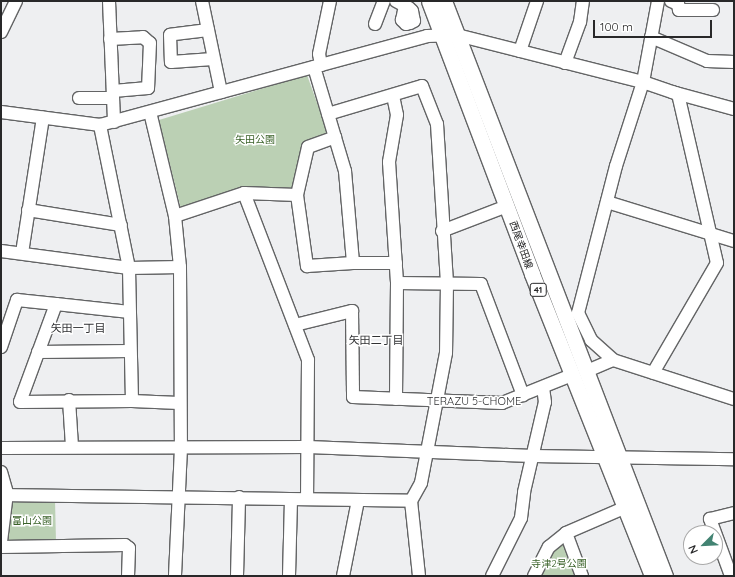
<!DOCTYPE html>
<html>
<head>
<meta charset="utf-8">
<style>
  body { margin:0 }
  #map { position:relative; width:735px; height:577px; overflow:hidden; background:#eeeff1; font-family:Quicksand,"Noto Sans JP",sans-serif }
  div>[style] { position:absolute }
  .green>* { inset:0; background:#bbd0b4 }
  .roads { filter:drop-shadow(1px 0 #636465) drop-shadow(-1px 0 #636465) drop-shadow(0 1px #636465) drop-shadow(0 -1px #636465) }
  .minor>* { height:12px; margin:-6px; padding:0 6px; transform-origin:6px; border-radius:6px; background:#fff }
  .major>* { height:15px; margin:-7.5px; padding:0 7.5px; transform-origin:7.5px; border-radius:7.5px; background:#fff }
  span { translate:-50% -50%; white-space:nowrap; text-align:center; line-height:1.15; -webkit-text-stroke:3px #fff; paint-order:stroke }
  .shield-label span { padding:1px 3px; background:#fff; border:1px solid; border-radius:3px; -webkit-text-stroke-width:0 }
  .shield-label { font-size:9px; color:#282829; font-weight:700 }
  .park-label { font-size:10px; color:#396128 }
  .street-label { font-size:10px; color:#282829 }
  .neighbourhood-label { font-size:11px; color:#303133 }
  .frame { position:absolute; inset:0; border:2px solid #282829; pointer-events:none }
  .north { position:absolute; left:683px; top:525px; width:40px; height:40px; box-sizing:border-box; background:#fff; border:1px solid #a9a9a9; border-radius:50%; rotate:246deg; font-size:11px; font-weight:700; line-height:16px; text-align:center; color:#282829 }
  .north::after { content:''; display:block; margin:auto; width:14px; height:18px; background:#428372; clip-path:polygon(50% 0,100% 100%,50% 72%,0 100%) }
  .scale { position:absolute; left:593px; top:20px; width:119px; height:18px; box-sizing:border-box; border:2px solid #282829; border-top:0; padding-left:5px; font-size:12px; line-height:14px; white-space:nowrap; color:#282829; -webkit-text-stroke:3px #fff; paint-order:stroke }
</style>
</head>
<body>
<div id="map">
  <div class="green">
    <i style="clip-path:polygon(307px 75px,329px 136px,304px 142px,294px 188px,243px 187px,181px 209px,159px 120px)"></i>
    <i style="clip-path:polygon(55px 500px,56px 542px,7px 542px,12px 501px)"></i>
    <i style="clip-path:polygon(562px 543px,565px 545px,576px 576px,538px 576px,552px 552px)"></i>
  </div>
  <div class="roads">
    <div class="minor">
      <i style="left:109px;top:1px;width:121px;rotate:87.6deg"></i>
      <i style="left:202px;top:1px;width:93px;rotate:78.2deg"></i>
      <i style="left:396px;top:1px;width:10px;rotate:29deg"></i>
      <i style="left:405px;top:6px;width:4px;rotate:27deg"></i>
      <i style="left:409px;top:8px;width:4px;rotate:45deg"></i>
      <i style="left:412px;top:11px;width:10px;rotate:79deg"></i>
      <i style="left:414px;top:21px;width:4px;rotate:153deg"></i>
      <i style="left:410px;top:23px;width:4px;rotate:166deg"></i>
      <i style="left:406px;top:24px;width:6px;rotate:-135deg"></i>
      <i style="left:402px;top:20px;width:14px;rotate:-78deg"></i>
      <i style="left:658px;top:1px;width:82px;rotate:100.5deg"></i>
      <i style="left:643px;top:82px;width:88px;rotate:107.8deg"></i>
      <i style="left:616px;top:166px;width:152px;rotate:104.5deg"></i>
      <i style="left:578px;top:313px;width:30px;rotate:64deg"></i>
      <i style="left:591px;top:340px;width:30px;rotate:42deg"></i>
      <i style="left:613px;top:360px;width:127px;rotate:17.9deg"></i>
      <i style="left:671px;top:1px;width:8px;rotate:23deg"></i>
      <i style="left:678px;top:4px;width:6px;rotate:81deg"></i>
      <i style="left:679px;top:10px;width:34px"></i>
      <i style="left:375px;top:24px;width:25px;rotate:-69deg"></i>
      <i style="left:208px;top:30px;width:38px;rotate:173deg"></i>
      <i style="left:170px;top:35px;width:27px;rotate:88deg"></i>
      <i style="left:171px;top:62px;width:42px;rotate:-4.1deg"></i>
      <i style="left:1px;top:32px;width:34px;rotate:-64deg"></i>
      <i style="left:651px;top:37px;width:61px;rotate:23.2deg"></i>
      <i style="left:707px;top:61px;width:27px;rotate:2deg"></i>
      <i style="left:110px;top:39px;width:33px;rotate:-3deg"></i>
      <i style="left:143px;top:37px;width:9px;rotate:41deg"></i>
      <i style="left:150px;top:43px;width:45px;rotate:92.5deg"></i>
      <i style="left:148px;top:88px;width:35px;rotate:175deg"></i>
      <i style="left:520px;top:51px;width:53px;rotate:-71.2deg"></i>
      <i style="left:565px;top:63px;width:44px;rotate:-69.9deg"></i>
      <i style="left:580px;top:22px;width:21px;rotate:-82deg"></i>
      <i style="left:321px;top:65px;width:11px;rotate:-100deg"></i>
      <i style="left:319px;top:54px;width:54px;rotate:-78.3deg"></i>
      <i style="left:314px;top:67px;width:109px;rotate:73.4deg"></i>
      <i style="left:345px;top:171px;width:92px;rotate:85deg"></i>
      <i style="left:353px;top:263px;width:43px"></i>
      <i style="left:672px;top:92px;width:64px;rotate:15.3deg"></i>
      <i style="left:393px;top:96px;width:19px;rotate:78deg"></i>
      <i style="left:397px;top:115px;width:48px;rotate:99.7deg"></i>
      <i style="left:389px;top:162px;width:121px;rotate:86.2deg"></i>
      <i style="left:397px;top:283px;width:116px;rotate:90.5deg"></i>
      <i style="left:79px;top:98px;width:34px"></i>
      <i style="left:1px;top:112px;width:100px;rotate:7.5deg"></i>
      <i style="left:100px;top:125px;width:339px;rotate:-15.2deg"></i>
      <i style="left:427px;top:36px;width:30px;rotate:-2deg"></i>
      <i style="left:457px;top:35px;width:192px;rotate:14.2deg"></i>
      <i style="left:643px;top:82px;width:37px;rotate:19deg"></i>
      <i style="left:678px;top:94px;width:173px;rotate:77deg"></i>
      <i style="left:717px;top:263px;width:127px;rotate:120.2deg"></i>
      <i style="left:150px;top:112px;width:107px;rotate:76.5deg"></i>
      <i style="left:175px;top:216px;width:51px;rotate:84.4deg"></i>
      <i style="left:180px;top:267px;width:181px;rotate:89.7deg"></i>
      <i style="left:181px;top:448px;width:128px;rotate:92.7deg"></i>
      <i style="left:328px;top:114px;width:98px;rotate:-16.6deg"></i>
      <i style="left:422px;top:86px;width:41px;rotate:68.5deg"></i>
      <i style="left:437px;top:124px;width:159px;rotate:86.4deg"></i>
      <i style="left:447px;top:283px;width:70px;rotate:90.8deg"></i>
      <i style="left:446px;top:353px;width:132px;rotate:100.9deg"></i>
      <i style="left:421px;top:483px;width:21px;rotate:119deg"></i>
      <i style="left:411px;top:501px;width:75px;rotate:83.9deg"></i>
      <i style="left:244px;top:193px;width:179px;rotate:69deg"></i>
      <i style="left:308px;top:360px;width:139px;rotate:90.4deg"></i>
      <i style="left:297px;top:195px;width:72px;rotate:82deg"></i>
      <i style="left:307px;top:266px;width:46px;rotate:-3.7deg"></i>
      <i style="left:607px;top:202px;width:133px;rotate:17.1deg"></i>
      <i style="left:28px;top:210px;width:94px;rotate:9.2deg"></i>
      <i style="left:175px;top:216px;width:73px;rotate:-18.4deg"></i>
      <i style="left:244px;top:193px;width:53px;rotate:2.2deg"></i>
      <i style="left:297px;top:195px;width:49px;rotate:-77.1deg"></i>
      <i style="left:308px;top:147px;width:29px;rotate:-20deg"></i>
      <i style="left:442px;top:231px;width:70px;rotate:-21deg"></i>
      <i style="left:1px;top:251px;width:129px;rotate:7.6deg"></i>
      <i style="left:129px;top:268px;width:51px;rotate:-1.1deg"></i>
      <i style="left:22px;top:253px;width:137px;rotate:-81.2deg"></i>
      <i style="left:397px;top:283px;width:84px;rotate:0.7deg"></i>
      <i style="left:481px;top:284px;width:119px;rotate:69.3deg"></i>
      <i style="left:56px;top:304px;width:74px;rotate:6.2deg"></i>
      <i style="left:295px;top:325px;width:59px;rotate:-13.8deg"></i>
      <i style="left:352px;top:311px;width:86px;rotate:89.3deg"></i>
      <i style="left:353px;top:397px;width:149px;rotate:2.3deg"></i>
      <i style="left:502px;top:403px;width:75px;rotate:-21.8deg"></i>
      <i style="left:1px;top:347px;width:50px;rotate:-71.2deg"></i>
      <i style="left:17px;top:300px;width:39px;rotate:6deg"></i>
      <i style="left:56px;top:304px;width:104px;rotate:110.2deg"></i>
      <i style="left:20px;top:402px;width:112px;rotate:-0.5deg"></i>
      <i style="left:132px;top:401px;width:133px;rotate:-91.3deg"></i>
      <i style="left:129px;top:268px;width:146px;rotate:-101.5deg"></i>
      <i style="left:38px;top:352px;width:92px;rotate:-0.6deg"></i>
      <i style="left:587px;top:371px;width:28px;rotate:-23deg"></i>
      <i style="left:69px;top:400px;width:47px;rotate:86.3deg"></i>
      <i style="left:132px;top:401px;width:47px;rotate:2.4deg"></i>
      <i style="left:1px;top:448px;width:307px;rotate:-0.2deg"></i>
      <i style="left:308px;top:447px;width:225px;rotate:2.3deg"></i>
      <i style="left:533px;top:456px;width:201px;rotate:0.9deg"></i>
      <i style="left:1px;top:472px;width:22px;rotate:74deg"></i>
      <i style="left:7px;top:493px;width:49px;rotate:97deg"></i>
      <i style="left:1px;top:495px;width:410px;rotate:0.8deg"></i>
      <i style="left:566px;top:533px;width:46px;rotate:69.6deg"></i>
      <i style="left:1px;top:547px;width:124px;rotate:-0.9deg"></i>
      <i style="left:125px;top:545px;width:5px;rotate:37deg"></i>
      <i style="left:129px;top:548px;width:28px;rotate:92deg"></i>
      <i style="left:237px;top:576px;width:79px;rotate:-88.5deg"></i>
      <i style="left:289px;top:576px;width:76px;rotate:-88.5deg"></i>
      <i style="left:343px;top:576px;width:77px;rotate:-78.8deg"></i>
      <i style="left:492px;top:576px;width:65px;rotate:-63.4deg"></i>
      <i style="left:521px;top:518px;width:26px;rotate:-83deg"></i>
      <i style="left:524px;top:492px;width:92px;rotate:-76.9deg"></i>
      <i style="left:545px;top:402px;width:14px;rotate:-98deg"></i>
      <i style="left:534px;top:576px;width:33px;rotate:-63deg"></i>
      <i style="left:549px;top:547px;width:22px;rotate:-39deg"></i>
      <i style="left:566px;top:533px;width:63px;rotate:-23.3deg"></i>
      <i style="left:731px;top:576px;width:61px;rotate:-110.2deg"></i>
      <i style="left:710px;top:519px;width:25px;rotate:-14deg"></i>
    </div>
    <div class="major">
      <i style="left:429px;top:1px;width:292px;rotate:69.3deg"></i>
      <i style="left:532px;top:274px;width:325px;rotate:68.3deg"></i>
      <i style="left:444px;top:1px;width:616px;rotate:68.98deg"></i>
    </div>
  </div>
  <div class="shield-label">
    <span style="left:538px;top:290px">41</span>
  </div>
  <div class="park-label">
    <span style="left:255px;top:140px">矢田公園</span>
    <span style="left:32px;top:521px">富山公園</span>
    <span style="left:559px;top:564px">寺津2号公園</span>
  </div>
  <div class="street-label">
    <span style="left:521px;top:245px;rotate:70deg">西尾幸田線</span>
  </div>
  <div class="neighbourhood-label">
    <span style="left:78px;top:328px">矢田一丁目</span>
    <span style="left:376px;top:340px">矢田二丁目</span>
    <span style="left:474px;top:401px">TERAZU 5-CHOME</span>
  </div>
  <div class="frame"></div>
  <div class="north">N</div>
  <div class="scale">100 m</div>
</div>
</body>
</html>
